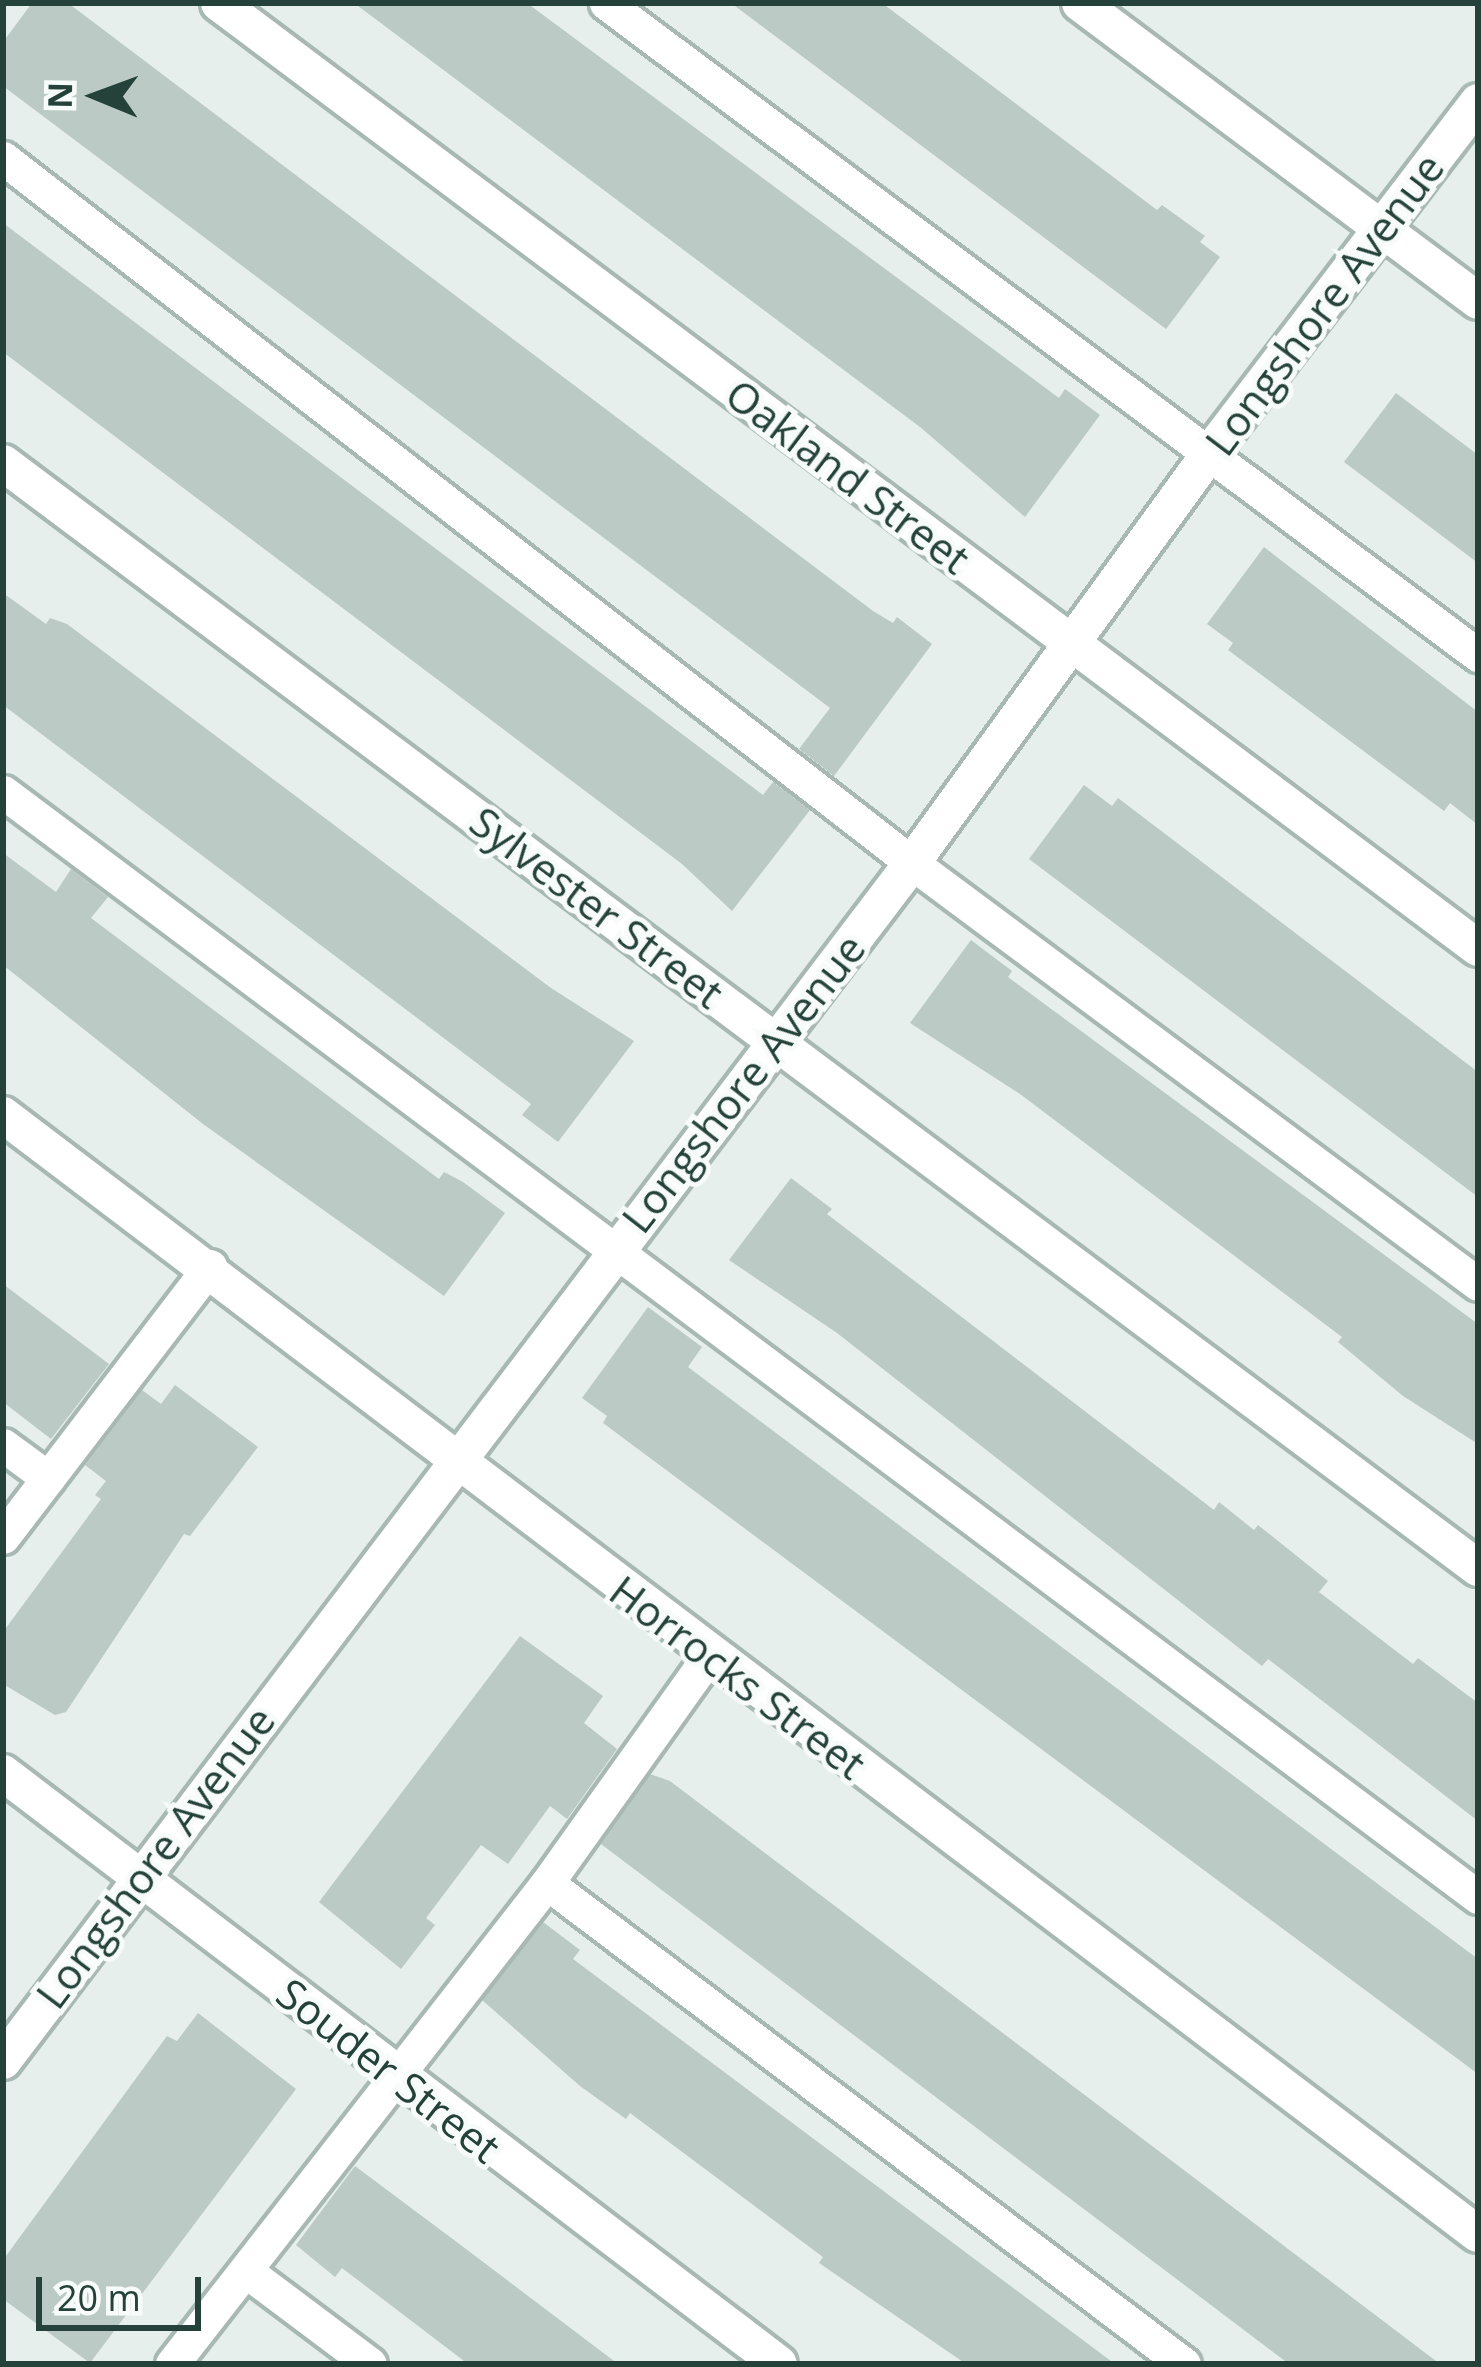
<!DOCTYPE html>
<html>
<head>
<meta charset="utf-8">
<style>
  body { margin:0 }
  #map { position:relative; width:1481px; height:2367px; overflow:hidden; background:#e6efeb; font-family:"Open Sans",sans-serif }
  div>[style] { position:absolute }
  .building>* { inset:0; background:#bbcac4 }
  .roads { filter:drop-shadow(3px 0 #a8b8b2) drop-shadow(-3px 0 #a8b8b2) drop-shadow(0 3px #a8b8b2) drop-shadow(0 -3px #a8b8b2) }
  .service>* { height:33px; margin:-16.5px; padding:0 16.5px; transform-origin:16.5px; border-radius:16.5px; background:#fff }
  .minor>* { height:36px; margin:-18px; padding:0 18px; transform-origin:18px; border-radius:18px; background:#fff }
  span { translate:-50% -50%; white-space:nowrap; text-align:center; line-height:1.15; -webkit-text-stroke:10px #f7fbf9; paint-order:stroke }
  .street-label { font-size:42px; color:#24423a }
  .frame { position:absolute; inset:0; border:6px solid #24423a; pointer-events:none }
  .north { position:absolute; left:36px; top:36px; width:120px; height:120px; -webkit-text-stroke:9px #f7fbf9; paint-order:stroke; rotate:271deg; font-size:33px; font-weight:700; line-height:48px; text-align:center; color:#24423a }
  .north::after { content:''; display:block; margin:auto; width:42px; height:54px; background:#24423a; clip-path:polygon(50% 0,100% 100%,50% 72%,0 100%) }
  .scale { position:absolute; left:36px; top:2277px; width:165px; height:54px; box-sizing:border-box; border:6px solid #24423a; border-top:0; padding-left:15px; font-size:36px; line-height:42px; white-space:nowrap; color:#24423a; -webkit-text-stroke:9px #f7fbf9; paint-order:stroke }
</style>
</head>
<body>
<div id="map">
  <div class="building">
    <i style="clip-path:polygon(32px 3px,68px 3px,873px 611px,893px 623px,897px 617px,932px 644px,834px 776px,799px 749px,830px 708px,3px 86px,3px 42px)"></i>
    <i style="clip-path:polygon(354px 3px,527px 3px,1059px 398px,1065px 389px,1100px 415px,1025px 517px,920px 427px)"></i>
    <i style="clip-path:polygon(731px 3px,882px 3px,1157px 210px,1162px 205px,1205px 236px,1200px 242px,1220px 257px,1166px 329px)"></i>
    <i style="clip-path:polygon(3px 223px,763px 795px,773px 782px,810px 810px,732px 911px,682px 864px,3px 352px)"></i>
    <i style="clip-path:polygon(1396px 393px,1478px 455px,1478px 563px,1344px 462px)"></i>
    <i style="clip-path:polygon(1264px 547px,1478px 712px,1478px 825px,1450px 803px,1444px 811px,1228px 650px,1233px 643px,1207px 624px)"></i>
    <i style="clip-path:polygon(3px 593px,46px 624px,50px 618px,67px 624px,551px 988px,634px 1041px,558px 1142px,522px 1115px,531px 1104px,3px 705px)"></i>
    <i style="clip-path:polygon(1084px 785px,1112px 806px,1118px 798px,1478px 1072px,1478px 1197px,1029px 859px)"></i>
    <i style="clip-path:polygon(3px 853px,56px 892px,71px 869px,108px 897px,91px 918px,439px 1179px,444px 1172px,463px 1182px,505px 1213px,444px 1296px,203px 1124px,3px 965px)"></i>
    <i style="clip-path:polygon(971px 940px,1012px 971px,1008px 977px,1478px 1324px,1478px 1444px,1403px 1396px,1338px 1342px,1342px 1337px,1020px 1094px,910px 1023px)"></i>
    <i style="clip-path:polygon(791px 1178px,832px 1209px,827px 1214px,1214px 1510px,1219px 1502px,1254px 1530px,1258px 1525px,1328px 1581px,1319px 1592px,1413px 1664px,1418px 1658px,1478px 1703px,1478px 1821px,1268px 1659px,1262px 1666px,837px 1333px,729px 1260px)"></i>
    <i style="clip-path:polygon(3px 1284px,109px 1364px,51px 1439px,3px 1402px)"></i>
    <i style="clip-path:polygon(648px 1307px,702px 1347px,688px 1367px,1478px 1959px,1478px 2074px,603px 1423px,607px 1416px,582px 1398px)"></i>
    <i style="clip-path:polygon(175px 1385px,258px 1447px,190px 1536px,184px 1534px,66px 1712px,55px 1715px,3px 1684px,3px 1632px,101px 1499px,95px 1495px,106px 1481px,85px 1465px,142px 1390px,161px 1404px)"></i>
    <i style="clip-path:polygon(520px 1636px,603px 1696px,584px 1723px,617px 1749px,567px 1819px,550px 1806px,508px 1864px,481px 1845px,426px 1918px,435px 1925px,401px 1969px,319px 1902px)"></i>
    <i style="clip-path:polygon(650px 1774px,670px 1781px,1440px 2364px,1289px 2364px,601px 1844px)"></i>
    <i style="clip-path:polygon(543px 1922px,580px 1950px,573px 1959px,1115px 2364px,966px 2364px,819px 2263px,823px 2257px,630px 2113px,626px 2119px,580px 2086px,482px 2000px)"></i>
    <i style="clip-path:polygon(198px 2013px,296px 2089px,90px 2363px,3px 2299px,3px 2260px,167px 2036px,177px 2041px)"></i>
    <i style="clip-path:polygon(355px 2166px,462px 2246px,618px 2364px,468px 2364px,342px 2268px,335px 2277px,296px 2245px)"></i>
  </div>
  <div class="roads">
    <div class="service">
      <i style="left:606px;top:3px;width:1089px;rotate:36.79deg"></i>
      <i style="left:3px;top:158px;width:1150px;rotate:37.8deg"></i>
      <i style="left:912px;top:863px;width:705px;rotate:36.64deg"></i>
      <i style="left:3px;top:792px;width:1843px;rotate:36.84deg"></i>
      <i style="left:3px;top:1445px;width:56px;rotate:36.3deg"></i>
      <i style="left:3px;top:1537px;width:341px;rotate:-52.6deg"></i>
      <i style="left:547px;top:1883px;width:798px;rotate:37.06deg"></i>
      <i style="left:246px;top:2271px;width:155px;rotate:36.9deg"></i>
      <i style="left:172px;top:2364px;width:610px;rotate:-52.06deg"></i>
      <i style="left:547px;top:1883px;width:279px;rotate:-54.5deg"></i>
    </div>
    <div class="minor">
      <i style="left:219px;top:3px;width:1574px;rotate:36.89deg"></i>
      <i style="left:1080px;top:3px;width:497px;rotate:36.8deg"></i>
      <i style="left:3px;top:463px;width:1843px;rotate:36.84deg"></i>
      <i style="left:3px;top:1115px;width:1851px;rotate:37.19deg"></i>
      <i style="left:3px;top:1773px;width:975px;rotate:37.29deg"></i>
      <i style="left:3px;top:2061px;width:1504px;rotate:-52.81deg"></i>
      <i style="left:912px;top:863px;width:505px;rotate:-54.01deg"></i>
      <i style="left:1209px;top:454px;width:443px;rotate:-52.6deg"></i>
    </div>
  </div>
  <div class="street-label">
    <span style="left:1324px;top:304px;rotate:-53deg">Longshore Avenue</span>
    <span style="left:848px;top:476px;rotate:37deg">Oakland Street</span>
    <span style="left:597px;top:907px;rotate:37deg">Sylvester Street</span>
    <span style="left:743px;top:1083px;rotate:-52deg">Longshore Avenue</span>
    <span style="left:738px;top:1677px;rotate:37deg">Horrocks Street</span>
    <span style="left:155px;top:1857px;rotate:-53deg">Longshore Avenue</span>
    <span style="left:389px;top:2070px;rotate:38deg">Souder Street</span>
  </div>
  <div class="frame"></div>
  <div class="north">N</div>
  <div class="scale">20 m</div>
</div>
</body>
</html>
